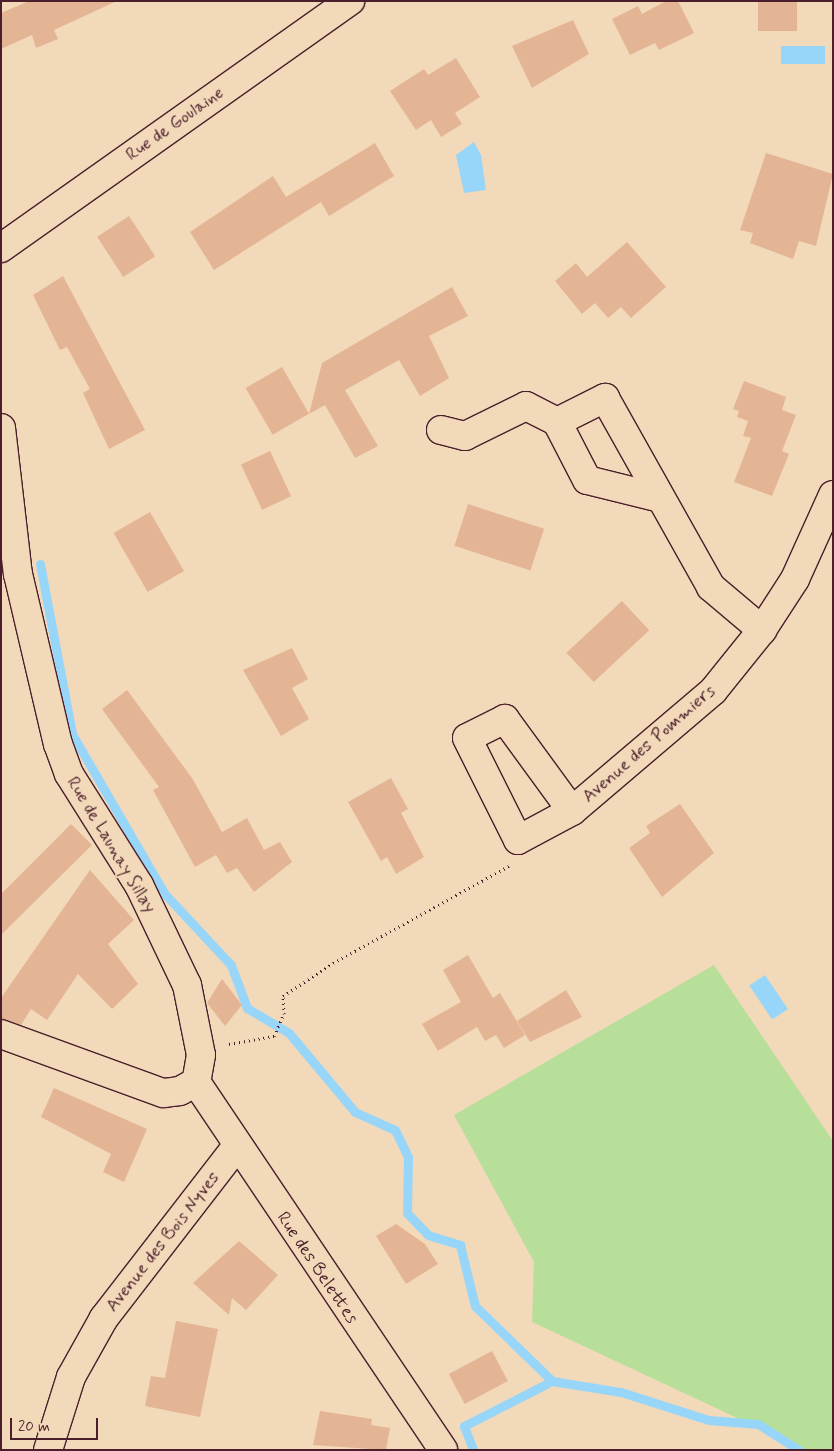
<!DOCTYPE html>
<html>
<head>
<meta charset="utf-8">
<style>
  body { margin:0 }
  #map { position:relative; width:834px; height:1451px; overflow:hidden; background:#f2d9b9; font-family:Mynerve,sans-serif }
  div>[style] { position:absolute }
  .green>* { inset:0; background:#b7df9a }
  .water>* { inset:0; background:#98d6f9; transform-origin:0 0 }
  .stream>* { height:9px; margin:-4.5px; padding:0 4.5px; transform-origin:4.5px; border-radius:4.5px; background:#98d6f9 }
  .building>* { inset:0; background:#e4b595; transform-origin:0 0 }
  .path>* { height:3px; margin-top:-1.5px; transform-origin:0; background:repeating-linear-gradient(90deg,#4a1f2b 0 1px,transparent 0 5px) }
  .roads { filter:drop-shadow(1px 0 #4a1f2b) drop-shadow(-1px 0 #4a1f2b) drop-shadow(0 1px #4a1f2b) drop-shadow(0 -1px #4a1f2b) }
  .minor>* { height:28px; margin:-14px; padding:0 14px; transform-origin:14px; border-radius:14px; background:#f2d9b9 }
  span { translate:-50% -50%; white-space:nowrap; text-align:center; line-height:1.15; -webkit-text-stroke:4px #f2d9b9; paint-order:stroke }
  .street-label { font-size:18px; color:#4a1f2b }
  .frame { position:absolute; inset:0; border:2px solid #4a1f2b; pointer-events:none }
  .scale { position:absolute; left:10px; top:1418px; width:88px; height:22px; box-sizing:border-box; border:2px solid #4a1f2b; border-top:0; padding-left:6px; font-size:15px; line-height:18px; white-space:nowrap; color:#4a1f2b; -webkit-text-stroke:4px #f2d9b9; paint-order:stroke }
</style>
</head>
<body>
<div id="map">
  <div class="green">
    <i style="clip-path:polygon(714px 965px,833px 1141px,833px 1450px,806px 1450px,532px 1322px,534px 1262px,454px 1115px)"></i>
  </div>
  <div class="water">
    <i style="left:825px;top:46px;width:18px;height:44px;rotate:90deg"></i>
    <i style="clip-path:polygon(474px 142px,481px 155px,486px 190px,464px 193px,456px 155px)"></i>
    <i style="left:765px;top:975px;width:41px;height:19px;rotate:56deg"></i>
  </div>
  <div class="stream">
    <i style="left:40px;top:564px;width:173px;rotate:79.3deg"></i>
    <i style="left:72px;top:734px;width:184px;rotate:59.9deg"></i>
    <i style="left:164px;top:893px;width:98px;rotate:47.1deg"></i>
    <i style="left:231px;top:965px;width:46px;rotate:69.6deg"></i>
    <i style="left:247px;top:1008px;width:49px;rotate:30.8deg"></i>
    <i style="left:289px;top:1033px;width:103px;rotate:50.1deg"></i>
    <i style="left:355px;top:1112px;width:44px;rotate:24.2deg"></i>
    <i style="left:395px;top:1130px;width:30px;rotate:64deg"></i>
    <i style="left:408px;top:1157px;width:56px;rotate:91deg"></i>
    <i style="left:407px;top:1213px;width:30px;rotate:46deg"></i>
    <i style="left:428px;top:1235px;width:34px;rotate:17deg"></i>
    <i style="left:460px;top:1245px;width:63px;rotate:76.2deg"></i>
    <i style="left:475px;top:1306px;width:107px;rotate:44.2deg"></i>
    <i style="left:552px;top:1381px;width:99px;rotate:152.9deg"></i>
    <i style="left:464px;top:1426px;width:26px;rotate:69deg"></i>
    <i style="left:552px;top:1381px;width:70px;rotate:9.1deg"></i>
    <i style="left:621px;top:1392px;width:92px;rotate:17.7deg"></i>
    <i style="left:709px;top:1420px;width:49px;rotate:4.7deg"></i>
    <i style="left:758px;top:1424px;width:49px;rotate:32.4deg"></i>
  </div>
  <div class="building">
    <i style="clip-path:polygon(29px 1px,117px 1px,54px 30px,58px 39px,36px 48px,32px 35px,1px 49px,1px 13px)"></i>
    <i style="clip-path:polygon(666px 1px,678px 1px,694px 33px,659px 50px,655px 43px,630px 55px,612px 19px,638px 6px,642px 14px)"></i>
    <i style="left:758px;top:1px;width:39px;height:30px"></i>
    <i style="clip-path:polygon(573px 20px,589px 54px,532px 88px,512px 46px)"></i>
    <i style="clip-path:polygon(456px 58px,480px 97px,455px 113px,462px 124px,441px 137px,431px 120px,416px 130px,390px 91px,424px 69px,428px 75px)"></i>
    <i style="clip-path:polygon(375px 143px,394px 176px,329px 216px,321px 202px,214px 270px,190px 232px,273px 176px,286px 197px)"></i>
    <i style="clip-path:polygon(766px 153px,833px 174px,816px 246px,799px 241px,793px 259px,750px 243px,753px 233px,740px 230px)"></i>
    <i style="left:129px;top:216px;width:48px;height:38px;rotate:57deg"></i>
    <i style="clip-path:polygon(627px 242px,666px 287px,631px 318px,621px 307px,608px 318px,595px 303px,582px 314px,555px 281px,576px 263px,587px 277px)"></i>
    <i style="clip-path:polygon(63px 276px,145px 430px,109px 449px,83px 393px,90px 389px,67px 347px,60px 350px,33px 295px)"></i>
    <i style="clip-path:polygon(452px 287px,468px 316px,429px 336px,449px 378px,420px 396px,399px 360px,345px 390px,378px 446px,355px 458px,325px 405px,309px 414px,322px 363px)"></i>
    <i style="left:282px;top:367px;width:54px;height:42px;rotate:60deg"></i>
    <i style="clip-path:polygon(744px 381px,786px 397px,782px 410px,796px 415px,782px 451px,789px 454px,772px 496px,734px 482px,751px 438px,743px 436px,748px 421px,737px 417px,739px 411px,733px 409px)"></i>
    <i style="left:270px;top:451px;width:50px;height:32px;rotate:65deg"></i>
    <i style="left:468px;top:504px;width:80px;height:44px;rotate:18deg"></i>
    <i style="left:150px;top:512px;width:68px;height:42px;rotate:60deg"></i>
    <i style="left:622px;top:601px;width:40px;height:76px;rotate:47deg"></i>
    <i style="clip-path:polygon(292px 648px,308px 679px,292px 688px,309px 719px,281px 736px,243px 670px)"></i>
    <i style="clip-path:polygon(127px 690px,192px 778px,222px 832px,247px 818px,264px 850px,280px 842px,292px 862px,254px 892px,237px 868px,227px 873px,216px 855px,195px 867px,153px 790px,159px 787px,102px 709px)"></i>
    <i style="clip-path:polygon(391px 778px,408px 809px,401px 813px,424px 857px,396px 874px,387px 857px,381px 861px,348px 802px)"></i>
    <i style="clip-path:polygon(680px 804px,714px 853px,662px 897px,629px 848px,650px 833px,646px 826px)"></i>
    <i style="clip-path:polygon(71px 824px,92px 845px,1px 935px,1px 894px)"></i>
    <i style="clip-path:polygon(90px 870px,134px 920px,108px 944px,138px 984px,112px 1009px,78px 974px,47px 1020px,31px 1009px,21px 1025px,1px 1019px,1px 998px)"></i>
    <i style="clip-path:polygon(468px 955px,493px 998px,500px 993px,525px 1035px,504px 1048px,496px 1035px,485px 1041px,477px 1027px,438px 1051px,422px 1024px,461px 1002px,443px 970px)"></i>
    <i style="clip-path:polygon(222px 979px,242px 1005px,225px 1026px,207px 1003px)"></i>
    <i style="clip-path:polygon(566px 990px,582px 1017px,530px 1042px,517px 1021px)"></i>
    <i style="clip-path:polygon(54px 1088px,147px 1129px,124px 1182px,103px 1172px,111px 1154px,41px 1117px)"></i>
    <i style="clip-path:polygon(396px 1224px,425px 1244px,438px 1264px,406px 1284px,376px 1236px)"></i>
    <i style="clip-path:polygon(239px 1241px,278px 1275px,246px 1310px,232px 1298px,229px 1315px,193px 1283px)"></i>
    <i style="clip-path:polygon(176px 1321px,218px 1329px,200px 1417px,145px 1406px,151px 1376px,165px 1378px)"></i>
    <i style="left:492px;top:1351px;width:34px;height:49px;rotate:62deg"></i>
    <i style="clip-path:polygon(320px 1411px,372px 1419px,371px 1425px,390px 1428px,386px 1450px,313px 1445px)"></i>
  </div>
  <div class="path">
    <i style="left:229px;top:1044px;width:46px;rotate:-10.1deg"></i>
    <i style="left:274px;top:1036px;width:24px;rotate:-66deg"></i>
    <i style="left:284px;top:1014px;width:18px;rotate:-93deg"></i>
    <i style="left:283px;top:996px;width:60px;rotate:-33.4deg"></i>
    <i style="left:333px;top:963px;width:201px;rotate:-28.9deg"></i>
  </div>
  <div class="roads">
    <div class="minor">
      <i style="left:1px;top:248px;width:428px;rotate:-35.3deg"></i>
      <i style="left:1px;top:428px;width:147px;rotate:83.4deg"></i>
      <i style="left:18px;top:574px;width:175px;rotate:76.8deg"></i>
      <i style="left:58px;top:744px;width:32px;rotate:70deg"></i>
      <i style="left:69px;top:774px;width:131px;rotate:57.8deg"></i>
      <i style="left:139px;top:885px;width:111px;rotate:64.4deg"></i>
      <i style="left:187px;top:985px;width:71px;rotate:78.7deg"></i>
      <i style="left:201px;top:1055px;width:27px;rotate:100deg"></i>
      <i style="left:196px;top:1082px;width:18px;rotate:151deg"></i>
      <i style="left:180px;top:1091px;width:17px;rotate:173deg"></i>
      <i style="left:163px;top:1093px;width:172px;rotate:-160deg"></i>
      <i style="left:441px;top:430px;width:25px;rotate:14deg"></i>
      <i style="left:465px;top:436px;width:68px;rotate:-26.2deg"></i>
      <i style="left:526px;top:406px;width:35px;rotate:27deg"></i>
      <i style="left:660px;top:498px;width:75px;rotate:-166.1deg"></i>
      <i style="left:587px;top:480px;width:65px;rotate:-117.3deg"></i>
      <i style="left:557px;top:422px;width:54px;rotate:-26.6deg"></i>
      <i style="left:605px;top:398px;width:217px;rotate:60.7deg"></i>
      <i style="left:711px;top:587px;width:67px;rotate:40.1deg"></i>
      <i style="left:572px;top:811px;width:114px;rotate:-126.1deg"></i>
      <i style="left:505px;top:719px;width:42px;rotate:153.4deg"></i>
      <i style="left:467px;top:738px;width:114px;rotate:63.4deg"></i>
      <i style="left:518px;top:840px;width:61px;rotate:-28.2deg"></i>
      <i style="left:572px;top:811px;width:185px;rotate:-40.4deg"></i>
      <i style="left:713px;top:691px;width:78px;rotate:-51.2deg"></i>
      <i style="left:762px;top:630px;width:61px;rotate:-57.1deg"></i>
      <i style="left:795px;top:579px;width:92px;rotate:-65.7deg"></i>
      <i style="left:196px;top:1082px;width:443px;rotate:56.1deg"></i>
      <i style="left:48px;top:1450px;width:77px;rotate:-72.5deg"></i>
      <i style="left:71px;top:1377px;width:68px;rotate:-60.8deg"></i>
      <i style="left:104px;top:1318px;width:216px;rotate:-52.3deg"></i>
    </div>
  </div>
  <div class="street-label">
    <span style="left:175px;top:124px;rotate:-35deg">Rue de Goulaine</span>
    <span style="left:649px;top:744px;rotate:-41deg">Avenue des Pommiers</span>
    <span style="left:111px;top:845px;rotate:59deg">Rue de Launay Sillay</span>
    <span style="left:163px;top:1242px;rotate:-52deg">Avenue des Bois Nyves</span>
    <span style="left:317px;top:1268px;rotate:56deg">Rue des Belettes</span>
  </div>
  <div class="frame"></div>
  <div class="scale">20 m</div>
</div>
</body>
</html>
